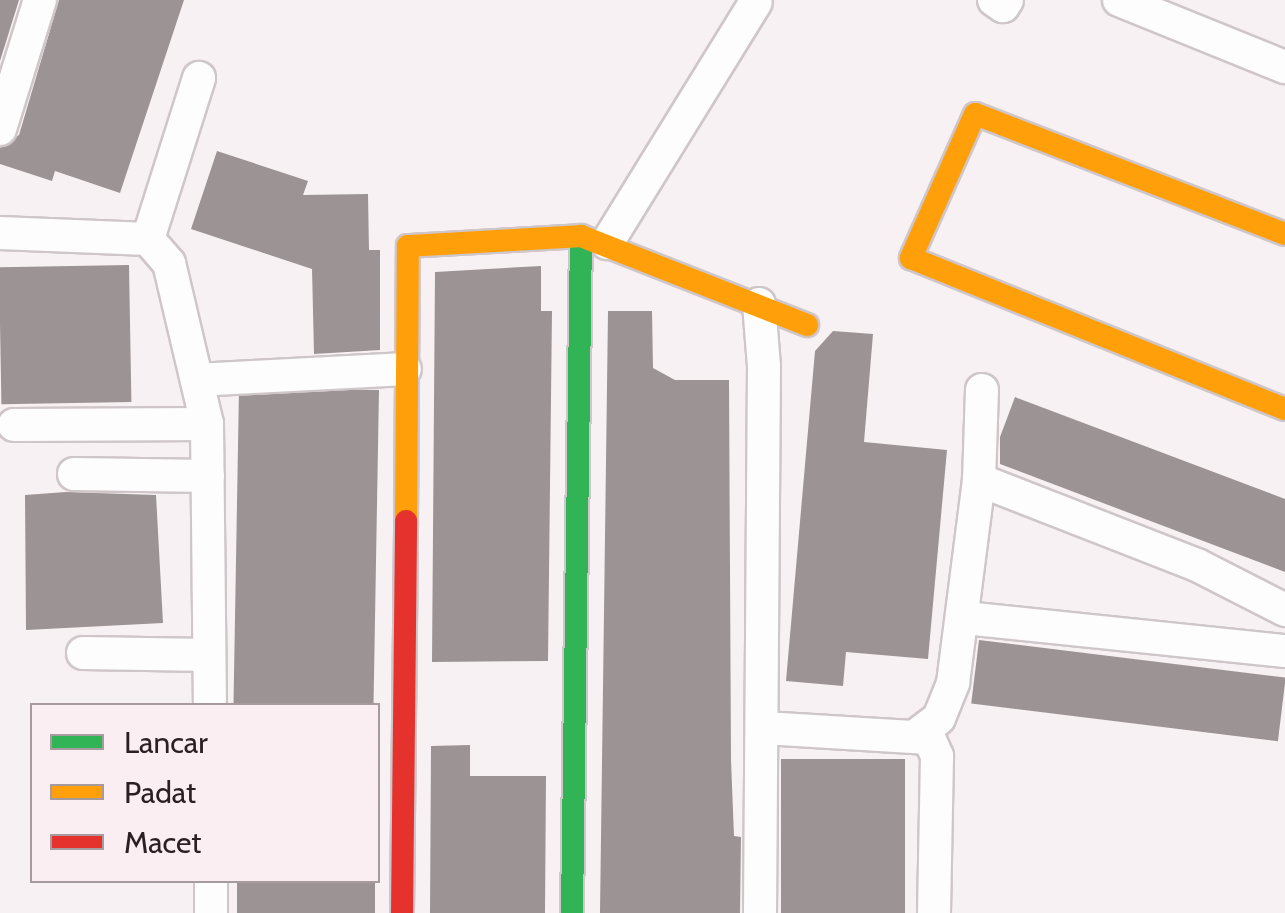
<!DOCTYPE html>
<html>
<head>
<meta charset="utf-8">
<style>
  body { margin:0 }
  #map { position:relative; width:1285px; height:913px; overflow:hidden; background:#f8f1f3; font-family:Cabin,sans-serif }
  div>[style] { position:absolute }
  .building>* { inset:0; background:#9c9494; transform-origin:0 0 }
  .roads { filter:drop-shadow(2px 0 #cfc6c9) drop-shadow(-2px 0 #cfc6c9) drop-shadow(0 2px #cfc6c9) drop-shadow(0 -2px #cfc6c9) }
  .street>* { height:32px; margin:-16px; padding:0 16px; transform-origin:16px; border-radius:16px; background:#fefdfd }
  .fast>* { height:22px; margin:-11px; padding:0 11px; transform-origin:11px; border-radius:11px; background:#30b455 }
  .slow>* { height:22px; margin:-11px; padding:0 11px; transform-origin:11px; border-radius:11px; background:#ff9f0a }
  .jam>* { height:22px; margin:-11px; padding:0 11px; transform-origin:11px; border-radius:11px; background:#e5322d }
  span { translate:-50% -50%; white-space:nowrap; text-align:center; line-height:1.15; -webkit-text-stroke:10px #fbeef2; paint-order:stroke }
  .legend { position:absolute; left:30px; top:703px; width:350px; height:180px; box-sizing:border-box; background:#fbeef2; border:2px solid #a79b9f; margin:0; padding:12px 18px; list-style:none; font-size:30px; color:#2a1f22 }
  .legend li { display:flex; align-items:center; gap:20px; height:50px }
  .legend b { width:50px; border:2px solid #a79b9f }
</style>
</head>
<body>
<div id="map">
  <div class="building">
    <i style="clip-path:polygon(0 0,19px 0,0 61px)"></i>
    <i style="clip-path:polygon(59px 0,184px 0,120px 193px,55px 171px,52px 181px,0 164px,0 148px,19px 135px)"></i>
    <i style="clip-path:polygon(217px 151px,308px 181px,303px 195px,368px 194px,369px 250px,380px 250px,380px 350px,314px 354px,312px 269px,191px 229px)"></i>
    <i style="left:129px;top:265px;width:137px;height:130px;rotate:89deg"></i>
    <i style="clip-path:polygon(541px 266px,541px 311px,552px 311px,548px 661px,432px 662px,435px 272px)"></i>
    <i style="clip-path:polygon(608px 311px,652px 311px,653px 368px,675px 380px,729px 380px,731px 760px,734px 836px,741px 837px,740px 913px,600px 913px)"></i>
    <i style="clip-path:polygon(833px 331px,873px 334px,864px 442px,947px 450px,928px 659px,846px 652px,843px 686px,786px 681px,815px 351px)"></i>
    <i style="left:379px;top:390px;width:316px;height:140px;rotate:91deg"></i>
    <i style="clip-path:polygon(1015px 397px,1285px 499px,1285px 572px,1000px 464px,1000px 437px)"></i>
    <i style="clip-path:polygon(66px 492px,156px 495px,163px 623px,26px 630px,25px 495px)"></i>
    <i style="left:979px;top:640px;width:309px;height:64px;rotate:7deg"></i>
    <i style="clip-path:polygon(470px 745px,470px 776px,546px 776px,545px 913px,430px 913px,431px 746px)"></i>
    <i style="left:781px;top:759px;width:124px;height:154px"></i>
    <i style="left:237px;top:880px;width:138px;height:33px"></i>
  </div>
  <div class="roads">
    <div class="street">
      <i style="left:994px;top:0;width:11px;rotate:34deg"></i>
      <i style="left:1003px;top:6px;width:7px;rotate:-56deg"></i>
      <i style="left:1119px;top:0;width:179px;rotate:22deg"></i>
      <i style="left:0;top:129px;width:135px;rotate:-72.8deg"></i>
      <i style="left:0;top:233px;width:148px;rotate:2.3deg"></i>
      <i style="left:148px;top:239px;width:32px;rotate:49deg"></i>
      <i style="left:169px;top:263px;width:165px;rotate:76.7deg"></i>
      <i style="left:207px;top:424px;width:282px;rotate:89.4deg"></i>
      <i style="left:148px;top:239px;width:169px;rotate:-72.4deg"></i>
      <i style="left:607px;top:243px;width:283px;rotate:-58.3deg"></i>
      <i style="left:759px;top:304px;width:62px;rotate:85.4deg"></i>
      <i style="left:764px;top:366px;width:547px;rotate:90.42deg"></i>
      <i style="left:197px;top:380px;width:208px;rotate:-3deg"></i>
      <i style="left:14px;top:425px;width:193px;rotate:-0.3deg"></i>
      <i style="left:74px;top:474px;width:134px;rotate:0.9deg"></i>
      <i style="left:979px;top:480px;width:234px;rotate:21.3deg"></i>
      <i style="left:1197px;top:565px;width:99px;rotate:27.1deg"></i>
      <i style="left:965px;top:618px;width:322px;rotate:5.9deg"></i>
      <i style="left:83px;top:653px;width:126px;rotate:0.9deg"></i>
      <i style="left:764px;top:728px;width:165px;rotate:3.5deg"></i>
      <i style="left:929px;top:738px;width:20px;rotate:66deg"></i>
      <i style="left:937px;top:756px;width:157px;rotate:91.1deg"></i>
      <i style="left:918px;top:734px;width:26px;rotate:-37deg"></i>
      <i style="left:939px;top:718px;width:38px;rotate:-68deg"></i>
      <i style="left:953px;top:683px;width:205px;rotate:-82.7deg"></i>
      <i style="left:979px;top:480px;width:90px;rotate:-88.1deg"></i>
      <i style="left:211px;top:880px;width:33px;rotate:90deg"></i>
    </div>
    <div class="fast">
      <i style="left:572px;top:913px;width:677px;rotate:-89.24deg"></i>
    </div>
    <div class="slow">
      <i style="left:1285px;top:234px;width:332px;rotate:-158.8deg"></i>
      <i style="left:975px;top:114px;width:158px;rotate:114deg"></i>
      <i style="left:911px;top:258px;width:403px;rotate:22deg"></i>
      <i style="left:406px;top:521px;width:275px;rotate:-89.6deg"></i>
      <i style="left:408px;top:246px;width:173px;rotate:-3.3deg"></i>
      <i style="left:581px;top:236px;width:243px;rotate:21.5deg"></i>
    </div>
    <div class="jam">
      <i style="left:402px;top:913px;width:392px;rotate:-89.4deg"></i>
    </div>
  </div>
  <ul class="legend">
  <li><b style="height:12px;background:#30b455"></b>Lancar</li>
  <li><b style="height:12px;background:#ff9f0a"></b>Padat</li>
  <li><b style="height:12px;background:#e5322d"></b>Macet</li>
  </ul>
</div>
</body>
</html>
